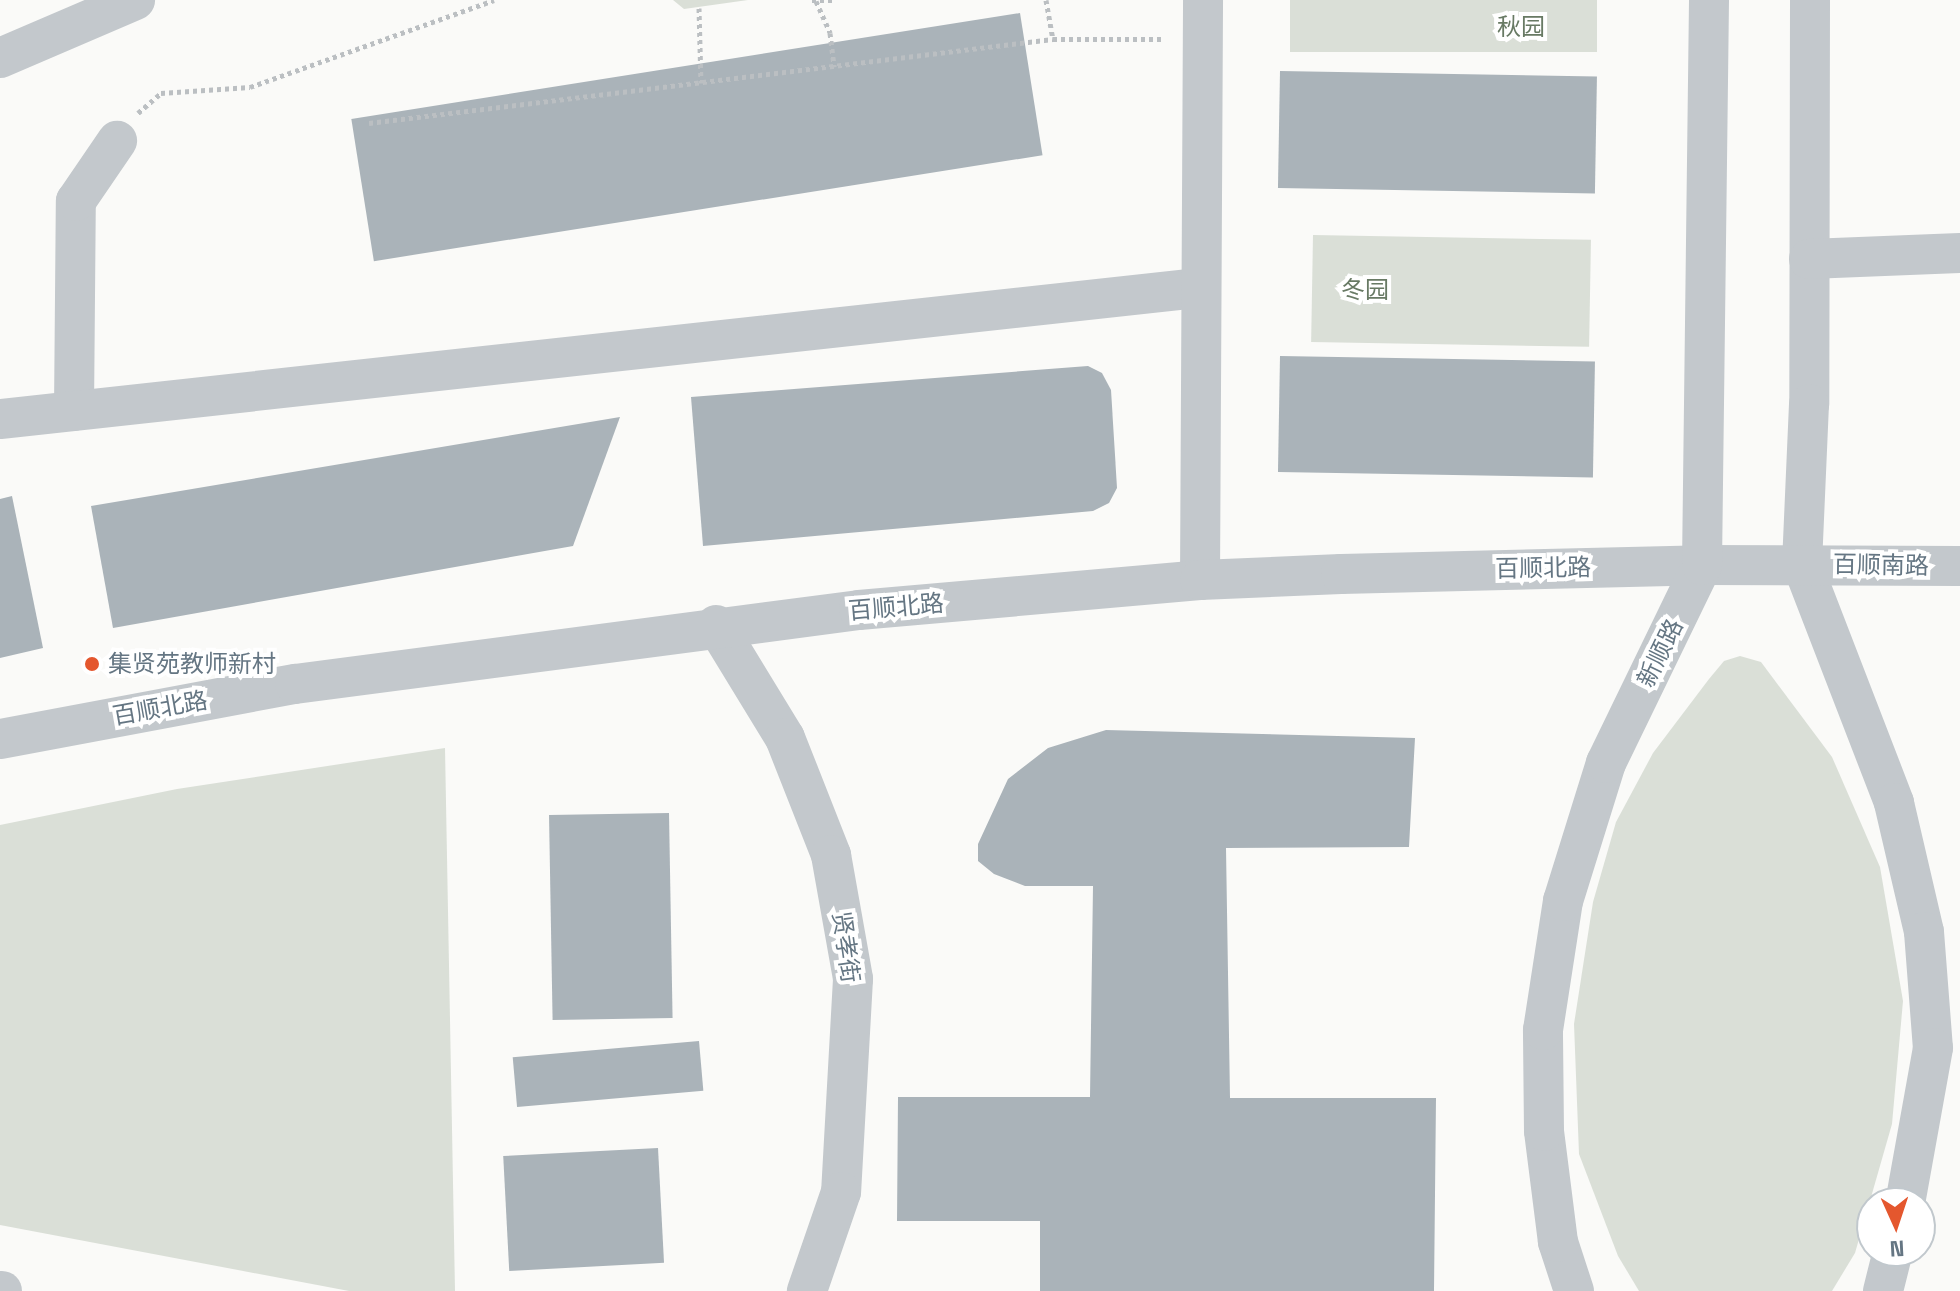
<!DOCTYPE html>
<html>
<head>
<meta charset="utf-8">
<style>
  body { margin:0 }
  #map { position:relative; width:1960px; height:1291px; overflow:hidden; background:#fafaf8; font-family:"Space Grotesk","Noto Sans SC",sans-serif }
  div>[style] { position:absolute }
  .green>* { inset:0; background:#dadfd7; transform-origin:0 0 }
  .building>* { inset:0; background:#aab3b9; transform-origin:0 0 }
  .path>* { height:5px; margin-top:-2.5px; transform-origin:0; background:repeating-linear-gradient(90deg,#bbbfc2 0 4px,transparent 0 8px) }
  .minor>* { height:40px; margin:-20px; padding:0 20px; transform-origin:20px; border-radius:20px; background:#c3c8cc }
  .dots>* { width:22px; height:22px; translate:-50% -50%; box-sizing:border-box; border:4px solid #fff; border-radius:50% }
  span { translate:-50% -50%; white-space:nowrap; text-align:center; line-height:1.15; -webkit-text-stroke:8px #fff; paint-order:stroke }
  .park-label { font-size:24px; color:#687a64 }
  .street-label { font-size:24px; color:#657683 }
  .poi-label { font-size:24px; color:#657683 }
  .left { translate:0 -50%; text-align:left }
  .north { position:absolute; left:1856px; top:1187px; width:80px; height:80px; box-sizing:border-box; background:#fff; border:2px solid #c1c8cd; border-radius:50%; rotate:177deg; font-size:22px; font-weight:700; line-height:32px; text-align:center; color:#657683 }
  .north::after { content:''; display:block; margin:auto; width:28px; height:36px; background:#e4572e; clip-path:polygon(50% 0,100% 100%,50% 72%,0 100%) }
</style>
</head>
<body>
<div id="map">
  <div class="green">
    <i style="clip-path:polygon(673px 0,748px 0,684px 9px)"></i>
    <i style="left:1290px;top:0;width:307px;height:52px"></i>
    <i style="left:1313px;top:235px;width:278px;height:107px;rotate:1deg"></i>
    <i style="clip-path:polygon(1740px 656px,1761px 662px,1832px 757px,1880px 867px,1903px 1001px,1892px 1124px,1855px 1253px,1832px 1291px,1639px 1291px,1618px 1256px,1579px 1154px,1574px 1024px,1593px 902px,1616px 822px,1653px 753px,1709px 679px,1724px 661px)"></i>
    <i style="clip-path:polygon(445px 748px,455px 1291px,349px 1291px,0 1225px,0 825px,177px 789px)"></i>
  </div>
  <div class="building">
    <i style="left:1020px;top:13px;width:144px;height:677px;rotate:81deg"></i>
    <i style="left:1280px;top:71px;width:317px;height:117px;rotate:1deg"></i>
    <i style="left:1280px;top:356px;width:315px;height:116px;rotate:1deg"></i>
    <i style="clip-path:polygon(1088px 366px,1102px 373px,1111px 390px,1117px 488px,1109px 503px,1093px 511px,703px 546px,691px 397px)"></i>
    <i style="clip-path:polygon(620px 417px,573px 546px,113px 628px,91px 506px)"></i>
    <i style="clip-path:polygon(12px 496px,43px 648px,0 658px,0 499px)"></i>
    <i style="clip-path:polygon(1106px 730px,1415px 738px,1409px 847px,1226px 848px,1230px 1098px,1436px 1098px,1434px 1291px,1040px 1291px,1040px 1221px,897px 1221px,898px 1097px,1090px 1097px,1093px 886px,1025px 886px,994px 874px,978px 861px,978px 844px,1008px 779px,1048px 748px)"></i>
    <i style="left:669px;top:813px;width:205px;height:120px;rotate:89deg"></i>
    <i style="left:699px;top:1041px;width:50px;height:187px;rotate:85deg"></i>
    <i style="left:658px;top:1148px;width:115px;height:155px;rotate:87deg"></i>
  </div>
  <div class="path">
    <i style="left:812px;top:0;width:24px"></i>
    <i style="left:1046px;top:0;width:39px;rotate:80deg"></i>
    <i style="left:816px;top:1px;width:35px;rotate:66deg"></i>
    <i style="left:830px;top:33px;width:34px;rotate:83deg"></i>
    <i style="left:699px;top:8px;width:75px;rotate:88.5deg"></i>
    <i style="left:138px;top:113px;width:30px;rotate:-41deg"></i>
    <i style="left:161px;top:93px;width:89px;rotate:-3.9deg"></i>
    <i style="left:250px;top:87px;width:259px;rotate:-19.6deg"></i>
    <i style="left:369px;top:123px;width:689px;rotate:-7deg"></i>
    <i style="left:1053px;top:39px;width:112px"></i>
  </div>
  <div class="minor">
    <i style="left:1810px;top:0;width:404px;rotate:90.1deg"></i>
    <i style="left:1809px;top:404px;width:160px;rotate:92.5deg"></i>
    <i style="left:1802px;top:564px;width:256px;rotate:68.9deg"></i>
    <i style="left:1894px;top:803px;width:132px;rotate:76.9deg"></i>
    <i style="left:1924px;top:932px;width:116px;rotate:85.6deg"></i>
    <i style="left:1933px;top:1048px;width:158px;rotate:100.2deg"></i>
    <i style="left:0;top:58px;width:147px;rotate:-23.2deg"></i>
    <i style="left:1809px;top:259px;width:151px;rotate:-2.3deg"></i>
    <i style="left:74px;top:411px;width:210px;rotate:-89.5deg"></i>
    <i style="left:76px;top:201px;width:73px;rotate:-55.7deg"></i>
    <i style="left:0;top:419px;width:1206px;rotate:-6.24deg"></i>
    <i style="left:1200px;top:580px;width:580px;rotate:-89.7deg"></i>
    <i style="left:716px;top:625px;width:132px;rotate:58.6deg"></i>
    <i style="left:785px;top:738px;width:126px;rotate:68.5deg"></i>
    <i style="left:831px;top:855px;width:126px;rotate:79.9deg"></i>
    <i style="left:853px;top:979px;width:213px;rotate:93.2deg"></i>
    <i style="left:841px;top:1192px;width:105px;rotate:109deg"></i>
    <i style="left:0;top:739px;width:300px;rotate:-10.6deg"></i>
    <i style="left:295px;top:684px;width:569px;rotate:-7.47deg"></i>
    <i style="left:859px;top:610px;width:342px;rotate:-5deg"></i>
    <i style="left:1200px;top:580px;width:141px;rotate:-2.4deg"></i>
    <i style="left:1341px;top:574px;width:361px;rotate:-1.4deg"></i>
    <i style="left:1702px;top:565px;width:258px;rotate:0.2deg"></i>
    <i style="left:0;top:1291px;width:2px"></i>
    <i style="left:1574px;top:1291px;width:52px;rotate:-108.1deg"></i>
    <i style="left:1558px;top:1242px;width:112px;rotate:-97.2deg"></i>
    <i style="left:1544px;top:1131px;width:101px;rotate:-90.6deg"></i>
    <i style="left:1543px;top:1030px;width:131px;rotate:-81.2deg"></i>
    <i style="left:1563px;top:901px;width:145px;rotate:-72.7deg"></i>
    <i style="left:1606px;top:763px;width:220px;rotate:-64.1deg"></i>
    <i style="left:1702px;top:565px;width:565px;rotate:-89.29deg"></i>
    <i style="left:1883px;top:1291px;width:41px;rotate:-76deg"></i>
  </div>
  <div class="dots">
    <i style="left:92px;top:664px;background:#e4572e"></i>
  </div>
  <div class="park-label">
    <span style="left:1521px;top:27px">秋园</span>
    <span style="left:1365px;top:290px">冬园</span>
  </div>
  <div class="street-label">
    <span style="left:1881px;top:565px;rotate:1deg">百顺南路</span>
    <span style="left:1543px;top:568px;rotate:-1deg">百顺北路</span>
    <span style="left:896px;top:607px;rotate:-5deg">百顺北路</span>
    <span style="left:1660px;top:653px;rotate:-64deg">新顺路</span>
    <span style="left:160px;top:708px;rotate:-10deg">百顺北路</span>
    <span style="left:846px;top:947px;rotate:82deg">贤孝街</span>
  </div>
  <div class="poi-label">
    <span class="left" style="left:108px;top:664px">集贤苑教师新村</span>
  </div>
  <div class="north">N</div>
</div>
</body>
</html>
